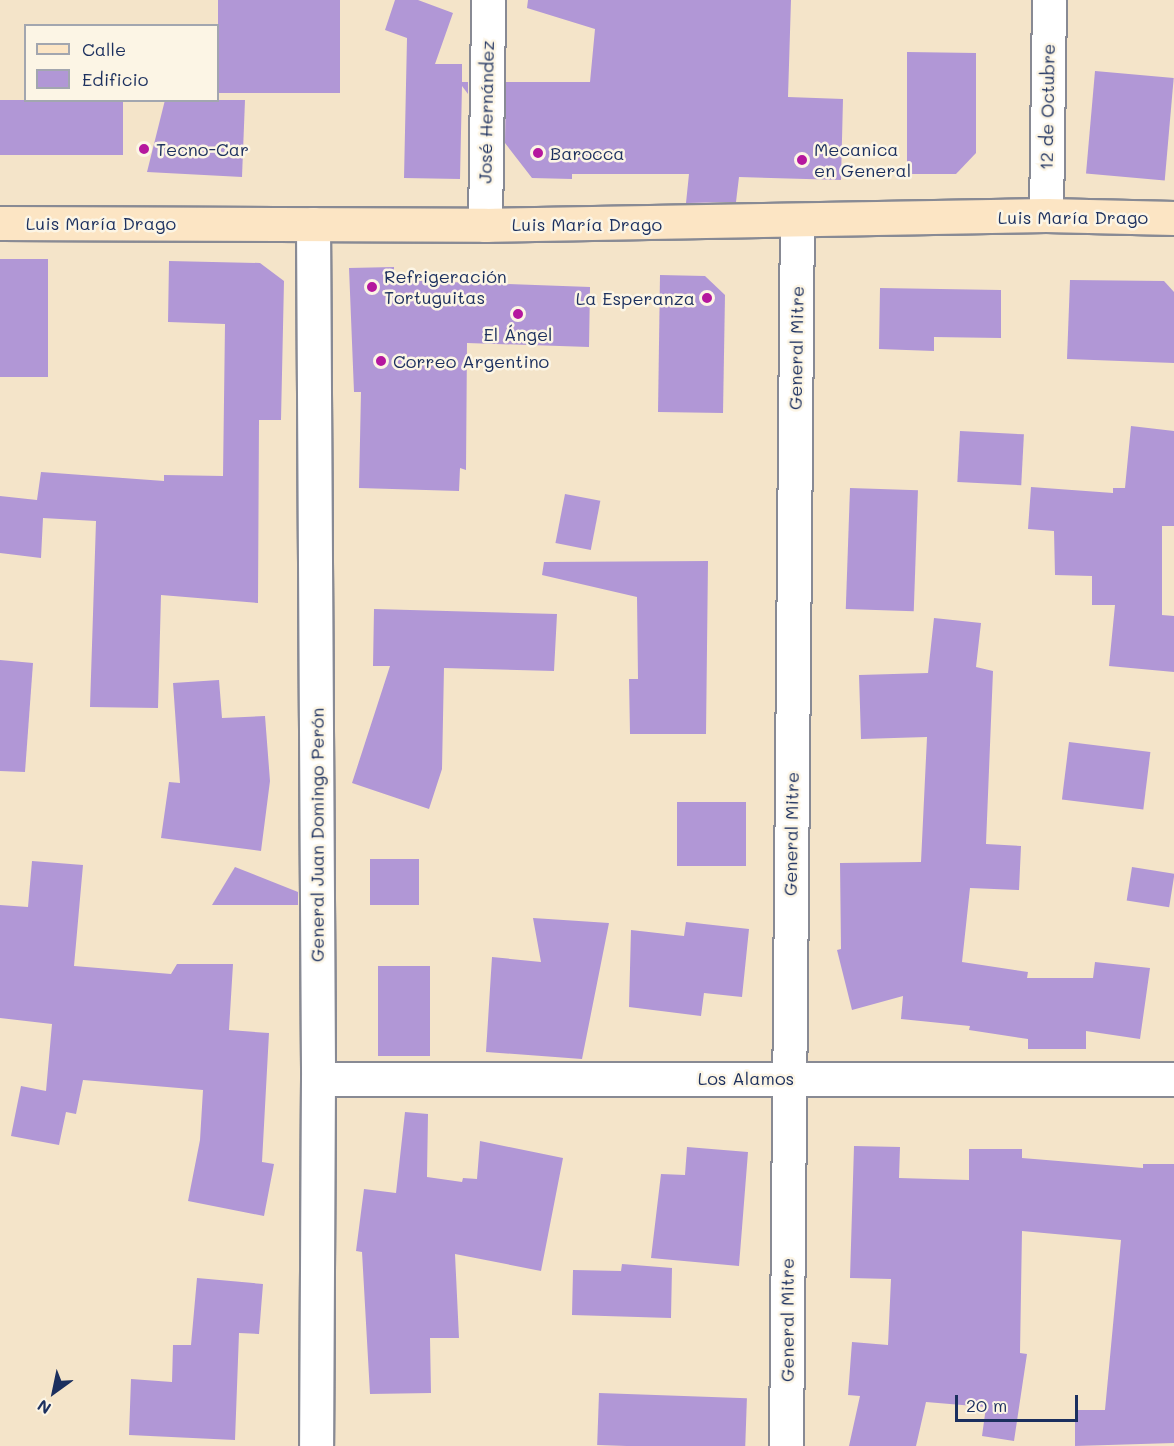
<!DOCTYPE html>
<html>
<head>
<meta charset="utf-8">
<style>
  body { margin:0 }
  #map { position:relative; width:1174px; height:1446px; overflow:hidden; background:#f4e4c9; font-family:Mali,sans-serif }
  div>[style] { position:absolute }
  .building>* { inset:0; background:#b197d6; transform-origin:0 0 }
  .roads { filter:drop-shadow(2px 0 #888a94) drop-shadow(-2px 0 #888a94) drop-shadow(0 2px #888a94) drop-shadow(0 -2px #888a94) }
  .minor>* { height:33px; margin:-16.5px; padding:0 16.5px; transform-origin:16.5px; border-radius:16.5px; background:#fff }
  .tertiary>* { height:33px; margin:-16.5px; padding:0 16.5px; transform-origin:16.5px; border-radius:16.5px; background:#fff }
  .secondary>* { height:33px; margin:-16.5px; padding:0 16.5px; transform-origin:16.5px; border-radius:16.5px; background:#fce5c4 }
  .dots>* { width:16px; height:16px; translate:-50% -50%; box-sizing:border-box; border:3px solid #fcf5e5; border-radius:50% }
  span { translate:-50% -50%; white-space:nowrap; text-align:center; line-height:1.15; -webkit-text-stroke:5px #fcf5e5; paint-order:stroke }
  .street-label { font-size:18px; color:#1b2f5e }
  .poi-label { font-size:18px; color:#1b2f5e }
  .left { translate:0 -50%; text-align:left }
  .right { translate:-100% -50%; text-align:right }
  .legend { position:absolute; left:24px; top:24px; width:195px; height:78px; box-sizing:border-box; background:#fcf5e5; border:2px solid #a2a6af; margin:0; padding:8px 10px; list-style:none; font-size:18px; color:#1b2f5e }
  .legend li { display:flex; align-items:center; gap:12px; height:30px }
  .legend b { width:30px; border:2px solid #a2a6af }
  .north { position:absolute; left:24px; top:1362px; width:60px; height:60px; -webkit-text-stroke:4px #fcf5e5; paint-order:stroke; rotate:213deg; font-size:16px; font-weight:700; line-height:24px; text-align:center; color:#1b2f5e }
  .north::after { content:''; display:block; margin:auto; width:21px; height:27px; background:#1b2f5e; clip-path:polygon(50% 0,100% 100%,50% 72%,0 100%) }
  .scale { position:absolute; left:955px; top:1395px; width:123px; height:27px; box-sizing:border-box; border:3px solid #1b2f5e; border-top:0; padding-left:8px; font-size:18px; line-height:21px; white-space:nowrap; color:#1b2f5e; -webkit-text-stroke:4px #fcf5e5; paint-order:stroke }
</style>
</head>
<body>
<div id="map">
  <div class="building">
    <i style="left:218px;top:0;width:122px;height:93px"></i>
    <i style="clip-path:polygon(395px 0,418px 0,453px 13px,435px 64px,462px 64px,462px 82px,468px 82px,468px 94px,462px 86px,460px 179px,404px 178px,407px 38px,385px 30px)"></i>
    <i style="clip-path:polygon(528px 0,791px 0,788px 97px,843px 99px,841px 180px,739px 177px,736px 202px,686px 203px,689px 174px,572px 174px,572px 179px,532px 178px,505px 143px,506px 82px,590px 82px,595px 29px,527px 8px)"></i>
    <i style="clip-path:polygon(907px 52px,976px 53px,976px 153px,956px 174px,907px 174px)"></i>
    <i style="left:1095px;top:71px;width:79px;height:103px;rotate:5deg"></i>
    <i style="left:0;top:100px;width:123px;height:55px"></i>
    <i style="clip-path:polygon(165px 100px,245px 100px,242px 177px,147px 172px)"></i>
    <i style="left:0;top:259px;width:48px;height:118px"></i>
    <i style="clip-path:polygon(169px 261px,260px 263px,284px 281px,281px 420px,259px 420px,258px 603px,161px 595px,158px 708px,90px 707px,96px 521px,43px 518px,41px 558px,0 553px,0 496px,37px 500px,41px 472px,164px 481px,164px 475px,223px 476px,225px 324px,168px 322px)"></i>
    <i style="clip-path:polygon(394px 267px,394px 280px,590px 287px,589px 347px,467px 343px,466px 470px,460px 468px,459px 491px,359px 488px,361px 392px,354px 392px,349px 268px)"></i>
    <i style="clip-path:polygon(660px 275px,705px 276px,725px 295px,723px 413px,658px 412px)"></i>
    <i style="clip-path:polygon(1070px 280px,1164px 281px,1174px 292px,1174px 363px,1067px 359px)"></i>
    <i style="clip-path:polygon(880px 288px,1001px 290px,1001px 338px,934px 337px,934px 351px,879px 349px)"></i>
    <i style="clip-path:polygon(1131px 426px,1174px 431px,1174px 526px,1162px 526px,1162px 615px,1174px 616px,1174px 672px,1109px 666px,1115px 605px,1092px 605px,1092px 576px,1055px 575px,1054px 531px,1028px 529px,1031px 487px,1113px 493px,1113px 488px,1125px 488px)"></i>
    <i style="left:960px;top:431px;width:64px;height:51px;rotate:3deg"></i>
    <i style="left:850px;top:488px;width:68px;height:121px;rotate:2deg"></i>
    <i style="left:565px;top:494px;width:36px;height:50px;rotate:11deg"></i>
    <i style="clip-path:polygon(708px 561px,706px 734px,630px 734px,629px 679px,638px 679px,637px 597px,542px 575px,544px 562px)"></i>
    <i style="clip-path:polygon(374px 609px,557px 614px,554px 671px,444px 668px,442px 769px,429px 809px,352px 783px,390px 666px,373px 666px)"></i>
    <i style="clip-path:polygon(934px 618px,981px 623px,976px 667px,993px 671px,986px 844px,1021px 846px,1019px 890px,970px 888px,962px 962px,1028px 972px,1027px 978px,1093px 978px,1095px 962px,1150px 968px,1140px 1039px,1086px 1031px,1086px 1049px,1028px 1049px,1028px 1039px,969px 1030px,970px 1026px,901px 1019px,903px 996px,852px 1010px,837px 950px,841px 949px,840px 863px,921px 862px,927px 737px,861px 739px,859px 675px,928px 673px)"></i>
    <i style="clip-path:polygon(0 660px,33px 663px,25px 772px,0 771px)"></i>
    <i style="clip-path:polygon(219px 680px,222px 718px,265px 716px,270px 781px,261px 851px,161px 838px,169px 782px,180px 783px,173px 683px)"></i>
    <i style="left:1069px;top:742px;width:82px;height:58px;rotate:7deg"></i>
    <i style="left:677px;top:802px;width:69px;height:64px"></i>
    <i style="left:370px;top:859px;width:49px;height:46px"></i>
    <i style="clip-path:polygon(32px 861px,83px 865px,74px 966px,171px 974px,177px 964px,233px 964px,229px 1030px,269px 1033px,262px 1162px,274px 1164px,264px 1216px,188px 1201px,200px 1140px,203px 1090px,83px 1080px,76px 1114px,66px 1112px,59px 1145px,11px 1136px,21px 1086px,46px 1091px,52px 1024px,0 1018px,0 905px,28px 907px)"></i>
    <i style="clip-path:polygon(235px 867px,298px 892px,298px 905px,212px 905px)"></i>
    <i style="left:1132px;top:867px;width:43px;height:34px;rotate:9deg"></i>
    <i style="clip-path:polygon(533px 918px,609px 923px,582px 1059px,486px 1052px,492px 957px,541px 962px)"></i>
    <i style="clip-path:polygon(686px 922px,749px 929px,742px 997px,704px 993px,701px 1016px,629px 1007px,631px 930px,684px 936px)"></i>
    <i style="left:378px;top:966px;width:52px;height:90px"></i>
    <i style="clip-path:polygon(405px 1112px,428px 1114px,427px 1177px,462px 1182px,463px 1178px,477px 1179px,480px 1141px,563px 1158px,541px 1271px,455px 1254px,459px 1338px,430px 1338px,431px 1393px,370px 1394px,362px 1252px,356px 1251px,364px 1189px,396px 1193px)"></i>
    <i style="clip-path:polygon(854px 1146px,900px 1147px,899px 1178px,969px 1180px,969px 1149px,1022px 1149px,1022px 1158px,1143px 1168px,1143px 1164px,1174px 1164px,1174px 1443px,1075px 1446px,1075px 1410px,1105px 1410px,1121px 1240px,1022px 1231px,1020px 1353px,1027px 1354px,1014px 1441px,982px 1436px,986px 1407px,926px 1402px,916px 1446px,849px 1446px,860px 1396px,848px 1395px,852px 1342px,888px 1345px,891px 1279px,850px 1278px)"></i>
    <i style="clip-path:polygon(687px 1147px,748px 1152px,739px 1266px,651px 1258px,661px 1174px,685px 1175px)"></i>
    <i style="clip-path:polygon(622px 1264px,672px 1268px,671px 1318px,572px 1315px,573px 1270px,621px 1271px)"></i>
    <i style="clip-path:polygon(197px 1278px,263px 1284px,259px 1334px,239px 1333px,235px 1440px,129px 1435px,131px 1379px,172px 1382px,173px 1345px,191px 1345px)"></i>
    <i style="left:599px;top:1393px;width:148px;height:52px;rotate:2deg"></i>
  </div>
  <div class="roads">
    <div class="minor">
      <i style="left:1046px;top:215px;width:215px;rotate:-89.2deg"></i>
      <i style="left:313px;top:224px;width:855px;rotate:89.66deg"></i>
      <i style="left:318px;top:1079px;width:367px;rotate:90.3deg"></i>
      <i style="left:318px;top:1079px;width:856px"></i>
      <i style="left:786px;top:1446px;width:1224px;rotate:-89.49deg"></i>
    </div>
    <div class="tertiary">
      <i style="left:485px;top:225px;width:225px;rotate:-89.2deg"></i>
    </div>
    <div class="secondary">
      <i style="left:0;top:223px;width:485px;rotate:0.2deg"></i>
      <i style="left:485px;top:225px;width:561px;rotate:-1.02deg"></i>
      <i style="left:1046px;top:215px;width:128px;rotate:1.3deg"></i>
    </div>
  </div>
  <div class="dots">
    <i style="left:144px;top:149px;background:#b5179e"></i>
    <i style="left:538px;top:153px;background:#b5179e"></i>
    <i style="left:802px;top:160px;background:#b5179e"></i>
    <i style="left:372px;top:287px;background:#b5179e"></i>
    <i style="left:707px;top:298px;background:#b5179e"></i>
    <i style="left:518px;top:314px;background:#b5179e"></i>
    <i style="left:381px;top:361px;background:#b5179e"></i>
  </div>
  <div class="street-label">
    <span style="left:1047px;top:107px;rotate:-89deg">12 de Octubre</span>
    <span style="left:486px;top:112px;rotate:-89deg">José Hernández</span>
    <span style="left:1073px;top:217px">Luis María Drago</span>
    <span style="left:101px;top:223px">Luis María Drago</span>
    <span style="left:587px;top:224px">Luis María Drago</span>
    <span style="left:796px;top:348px;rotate:-89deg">General Mitre</span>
    <span style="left:791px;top:834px;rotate:-89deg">General Mitre</span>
    <span style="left:317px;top:835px;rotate:-90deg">General Juan Domingo Perón</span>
    <span style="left:746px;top:1078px">Los Alamos</span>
    <span style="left:787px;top:1320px;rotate:-90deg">General Mitre</span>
  </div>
  <div class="poi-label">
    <span class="left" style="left:156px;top:149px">Tecno-Car</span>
    <span class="left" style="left:814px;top:160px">Mecanica<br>en General</span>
    <span class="left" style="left:550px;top:153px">Barocca</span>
    <span class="left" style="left:384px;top:287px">Refrigeración<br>Tortuguitas</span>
    <span class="right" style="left:695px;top:298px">La Esperanza</span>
    <span style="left:518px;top:334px">El Ángel</span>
    <span class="left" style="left:393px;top:361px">Correo Argentino</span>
  </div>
  <ul class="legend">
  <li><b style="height:8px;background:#fce5c4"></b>Calle</li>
  <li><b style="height:16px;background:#b197d6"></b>Edificio</li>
  </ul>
  <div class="north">N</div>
  <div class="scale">20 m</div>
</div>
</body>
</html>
